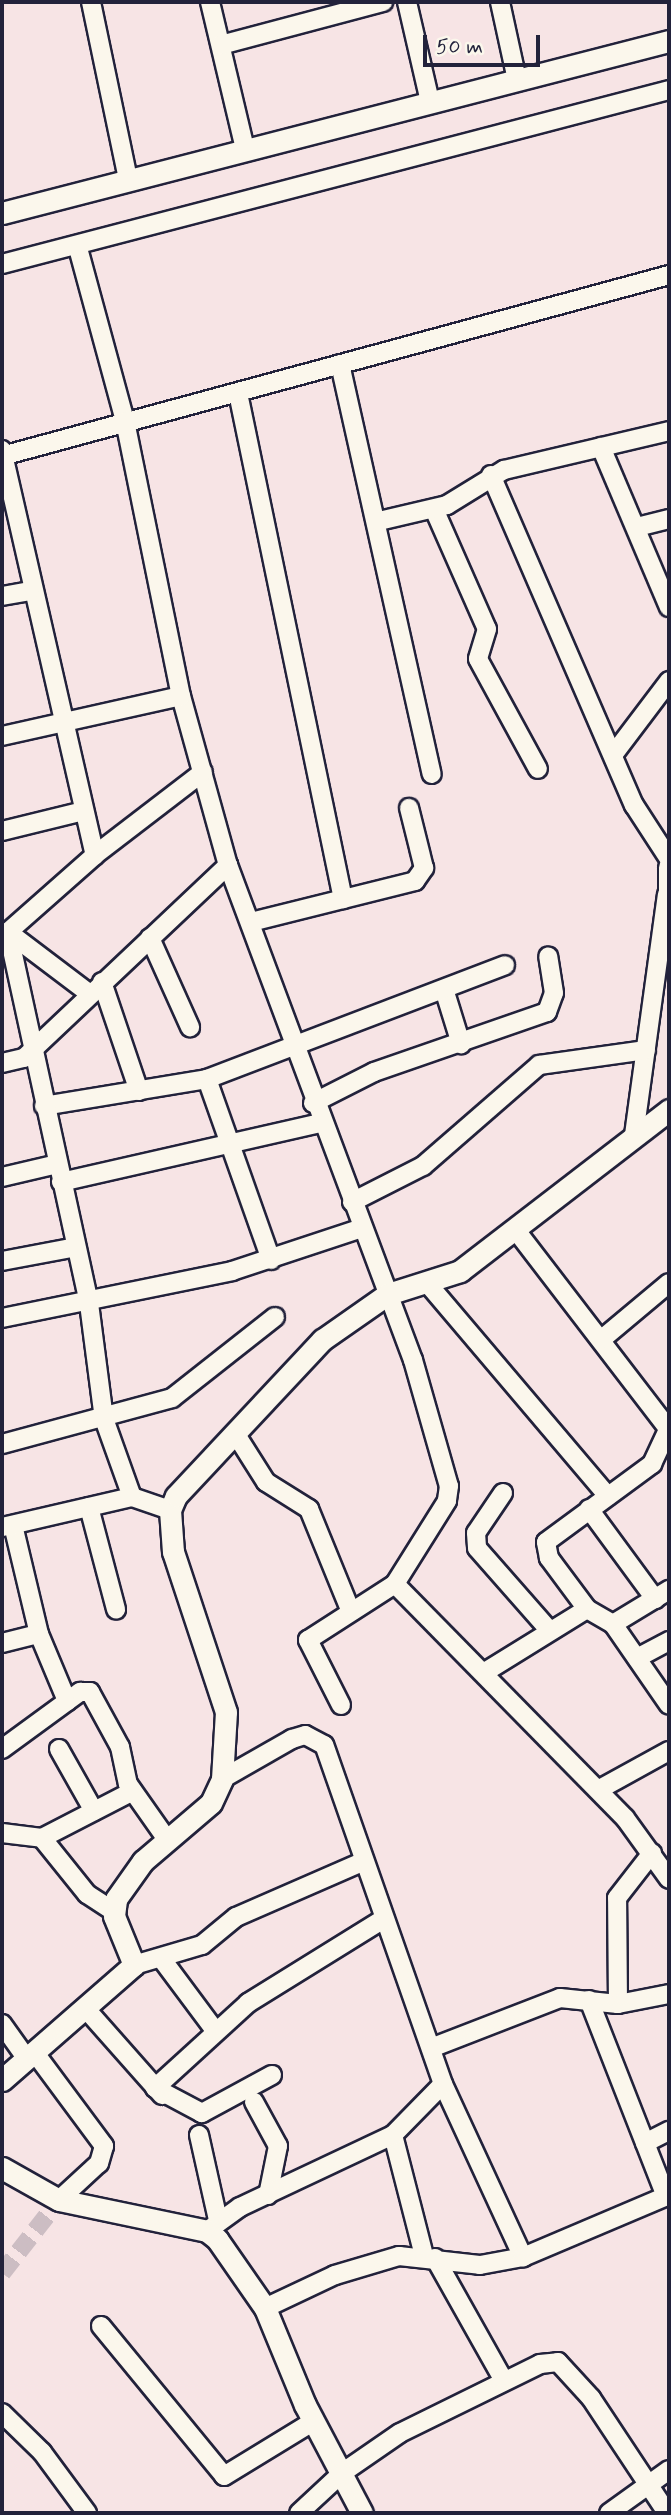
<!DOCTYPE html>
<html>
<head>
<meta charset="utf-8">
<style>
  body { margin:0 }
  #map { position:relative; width:671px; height:2515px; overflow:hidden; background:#f7e4e5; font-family:Mynerve,sans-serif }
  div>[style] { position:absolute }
  .minor-tunnel>* { height:18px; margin-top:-9px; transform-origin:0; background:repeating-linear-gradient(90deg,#ccbdc3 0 18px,transparent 0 27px) }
  .roads { filter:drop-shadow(2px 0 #22223b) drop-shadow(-2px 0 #22223b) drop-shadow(0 2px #22223b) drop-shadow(0 -2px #22223b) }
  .minor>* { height:18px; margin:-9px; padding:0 9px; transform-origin:9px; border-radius:9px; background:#fbf7ec }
  .tertiary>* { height:21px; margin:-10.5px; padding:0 10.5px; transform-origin:10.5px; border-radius:10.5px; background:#fbf7ec }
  span { translate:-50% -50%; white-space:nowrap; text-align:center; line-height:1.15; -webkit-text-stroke:5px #fbf7ec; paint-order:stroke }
  .frame { position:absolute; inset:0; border:4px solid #22223b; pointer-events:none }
  .scale { position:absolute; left:423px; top:35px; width:117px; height:32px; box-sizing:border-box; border:4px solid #22223b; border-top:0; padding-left:9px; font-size:21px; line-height:24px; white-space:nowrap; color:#22223b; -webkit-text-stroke:5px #fbf7ec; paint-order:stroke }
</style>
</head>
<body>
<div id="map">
  <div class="minor-tunnel">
    <i style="left:2px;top:2273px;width:93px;rotate:-52deg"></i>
  </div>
  <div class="roads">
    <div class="minor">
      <i style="left:91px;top:2px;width:181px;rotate:78.2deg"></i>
      <i style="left:210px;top:2px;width:151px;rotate:76.6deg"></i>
      <i style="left:407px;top:2px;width:103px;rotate:77deg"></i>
      <i style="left:500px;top:2px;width:80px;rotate:77.7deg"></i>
      <i style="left:221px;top:45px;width:168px;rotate:-14.9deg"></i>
      <i style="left:78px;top:248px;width:179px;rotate:74.8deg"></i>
      <i style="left:125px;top:421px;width:281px;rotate:78.5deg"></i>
      <i style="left:181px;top:696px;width:175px;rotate:74.5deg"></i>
      <i style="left:228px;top:865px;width:528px;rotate:69.51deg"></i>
      <i style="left:413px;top:1360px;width:131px;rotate:74.1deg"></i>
      <i style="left:449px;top:1486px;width:15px;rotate:98deg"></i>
      <i style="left:447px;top:1501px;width:98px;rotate:122.1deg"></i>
      <i style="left:395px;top:1584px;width:328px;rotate:45.5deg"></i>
      <i style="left:625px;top:1818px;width:75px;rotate:54.2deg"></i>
      <i style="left:2px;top:264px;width:689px;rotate:-14.62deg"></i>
      <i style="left:340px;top:364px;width:420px;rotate:77.4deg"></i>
      <i style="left:238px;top:393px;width:517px;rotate:78.28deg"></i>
      <i style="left:601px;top:447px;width:174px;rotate:67deg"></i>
      <i style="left:2px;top:450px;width:416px;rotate:77.1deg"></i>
      <i style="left:2px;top:456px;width:691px;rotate:-15.18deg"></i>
      <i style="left:491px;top:475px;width:360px;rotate:66.6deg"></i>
      <i style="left:634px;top:805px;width:64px;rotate:57.1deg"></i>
      <i style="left:434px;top:509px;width:131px;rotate:66.2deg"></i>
      <i style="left:487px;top:629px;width:31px;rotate:107deg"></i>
      <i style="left:478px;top:659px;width:125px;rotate:61.4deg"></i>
      <i style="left:379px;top:521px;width:70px;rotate:-13.2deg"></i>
      <i style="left:447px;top:505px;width:67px;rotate:-31.6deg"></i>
      <i style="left:504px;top:470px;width:170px;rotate:-13.3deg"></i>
      <i style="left:637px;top:527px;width:33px;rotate:-14deg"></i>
      <i style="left:2px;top:596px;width:28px;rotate:-10deg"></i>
      <i style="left:2px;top:736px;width:183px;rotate:-12.6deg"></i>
      <i style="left:613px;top:755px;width:93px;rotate:-52.9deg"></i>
      <i style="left:2px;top:831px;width:84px;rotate:-13.7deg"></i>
      <i style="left:251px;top:922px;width:169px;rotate:-14deg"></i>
      <i style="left:415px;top:881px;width:16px;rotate:-55deg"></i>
      <i style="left:424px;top:868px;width:62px;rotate:-104deg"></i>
      <i style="left:8px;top:932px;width:103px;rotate:37.1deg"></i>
      <i style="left:150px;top:938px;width:98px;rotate:65.8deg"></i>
      <i style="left:102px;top:982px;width:115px;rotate:71.3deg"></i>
      <i style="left:444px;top:989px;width:58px;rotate:72.8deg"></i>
      <i style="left:2px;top:1063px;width:23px;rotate:-13deg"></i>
      <i style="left:24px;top:1058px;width:281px;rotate:-43.4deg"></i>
      <i style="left:207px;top:1079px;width:192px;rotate:70.5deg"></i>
      <i style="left:313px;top:1103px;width:68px;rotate:-26.9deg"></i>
      <i style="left:374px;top:1072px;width:183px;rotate:-19.1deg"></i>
      <i style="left:547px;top:1012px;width:20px;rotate:-70deg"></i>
      <i style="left:554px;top:993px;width:37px;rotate:-99deg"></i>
      <i style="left:44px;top:1106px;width:165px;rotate:-9.4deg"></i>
      <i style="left:207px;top:1079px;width:319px;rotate:-20.9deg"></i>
      <i style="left:634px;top:1135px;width:242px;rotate:-82.2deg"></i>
      <i style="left:2px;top:1177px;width:57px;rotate:-13.3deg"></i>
      <i style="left:61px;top:1182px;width:266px;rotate:-12.8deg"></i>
      <i style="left:352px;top:1202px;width:80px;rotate:-26.9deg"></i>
      <i style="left:423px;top:1166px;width:154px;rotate:-41deg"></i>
      <i style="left:539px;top:1065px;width:108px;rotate:-8deg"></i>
      <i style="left:515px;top:1229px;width:253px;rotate:52.5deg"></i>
      <i style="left:2px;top:1261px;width:75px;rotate:-10.7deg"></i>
      <i style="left:428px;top:1284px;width:278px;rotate:49.7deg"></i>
      <i style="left:2px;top:1318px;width:235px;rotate:-11.5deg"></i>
      <i style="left:232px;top:1271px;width:137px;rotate:-18.3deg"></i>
      <i style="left:602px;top:1339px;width:87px;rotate:-39.9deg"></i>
      <i style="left:235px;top:1433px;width:58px;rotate:57.7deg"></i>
      <i style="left:266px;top:1482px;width:51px;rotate:32.1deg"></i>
      <i style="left:309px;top:1509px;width:111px;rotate:67.8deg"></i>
      <i style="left:2px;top:1444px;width:176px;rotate:-15.1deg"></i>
      <i style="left:172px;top:1398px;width:131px;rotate:-38.2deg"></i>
      <i style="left:503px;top:1493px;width:48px;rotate:124deg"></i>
      <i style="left:476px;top:1533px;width:15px;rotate:86deg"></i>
      <i style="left:477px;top:1548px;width:109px;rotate:48.7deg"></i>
      <i style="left:89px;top:1507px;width:106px;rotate:75.2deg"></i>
      <i style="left:589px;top:1509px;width:112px;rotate:53.7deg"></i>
      <i style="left:170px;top:1510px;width:40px;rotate:-161.1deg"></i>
      <i style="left:132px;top:1497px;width:83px;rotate:-109.7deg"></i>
      <i style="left:104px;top:1419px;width:117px;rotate:-97.4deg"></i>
      <i style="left:89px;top:1303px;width:380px;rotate:-102.3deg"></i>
      <i style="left:8px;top:932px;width:116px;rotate:-41.5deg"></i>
      <i style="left:95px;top:855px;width:136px;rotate:-37.5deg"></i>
      <i style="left:13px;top:1525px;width:112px;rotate:76.6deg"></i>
      <i style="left:39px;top:1634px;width:73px;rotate:67.3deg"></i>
      <i style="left:2px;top:1527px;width:133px;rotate:-13deg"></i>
      <i style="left:587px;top:1609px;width:64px;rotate:-126.7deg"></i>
      <i style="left:549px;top:1558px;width:16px;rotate:-101deg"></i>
      <i style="left:546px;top:1542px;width:132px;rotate:-36.3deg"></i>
      <i style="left:652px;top:1464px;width:35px;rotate:-65deg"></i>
      <i style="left:613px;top:1624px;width:66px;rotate:-31.3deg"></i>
      <i style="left:2px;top:1643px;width:38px;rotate:-14deg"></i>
      <i style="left:637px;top:1658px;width:36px;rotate:-28deg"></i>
      <i style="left:485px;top:1672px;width:120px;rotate:-31.7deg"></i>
      <i style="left:587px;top:1609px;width:30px;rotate:30deg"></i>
      <i style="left:613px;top:1624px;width:98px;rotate:55.3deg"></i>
      <i style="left:341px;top:1705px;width:73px;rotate:-116.9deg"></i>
      <i style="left:308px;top:1640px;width:103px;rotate:-32.8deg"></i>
      <i style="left:2px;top:1749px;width:97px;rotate:-36.2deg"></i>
      <i style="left:80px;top:1692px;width:10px"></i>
      <i style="left:90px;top:1692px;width:63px;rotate:61.4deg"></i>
      <i style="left:120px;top:1747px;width:38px;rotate:78deg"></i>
      <i style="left:128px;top:1784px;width:70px;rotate:54.9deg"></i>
      <i style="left:59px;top:1749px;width:71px;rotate:60.6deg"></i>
      <i style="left:598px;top:1790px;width:81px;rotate:-28.8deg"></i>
      <i style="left:2px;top:1833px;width:40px;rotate:7.1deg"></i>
      <i style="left:42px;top:1838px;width:102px;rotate:-27.3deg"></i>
      <i style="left:42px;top:1838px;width:72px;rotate:51.2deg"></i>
      <i style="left:87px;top:1894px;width:31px;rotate:33deg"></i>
      <i style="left:161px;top:1958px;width:89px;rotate:53.3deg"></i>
      <i style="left:134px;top:1965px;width:71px;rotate:-16.4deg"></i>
      <i style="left:202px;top:1945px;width:44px;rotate:-39.5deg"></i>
      <i style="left:236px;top:1917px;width:137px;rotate:-23.6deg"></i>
      <i style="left:589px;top:2000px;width:211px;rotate:68.6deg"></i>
      <i style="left:618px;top:2004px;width:106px;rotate:-90.5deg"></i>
      <i style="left:617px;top:1898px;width:57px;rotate:-52.1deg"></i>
      <i style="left:86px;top:2009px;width:115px;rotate:48.5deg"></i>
      <i style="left:2px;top:2024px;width:43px;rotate:54.5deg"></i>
      <i style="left:431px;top:2048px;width:138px;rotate:-21.2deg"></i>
      <i style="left:560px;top:1998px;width:58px;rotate:5.9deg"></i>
      <i style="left:618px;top:2004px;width:52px;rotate:-11.1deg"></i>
      <i style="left:35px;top:2053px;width:116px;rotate:53.4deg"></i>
      <i style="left:104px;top:2146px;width:18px;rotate:106deg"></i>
      <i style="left:99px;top:2163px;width:54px;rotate:137.2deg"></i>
      <i style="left:272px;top:2075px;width:80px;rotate:151.5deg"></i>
      <i style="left:202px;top:2113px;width:53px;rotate:-152deg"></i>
      <i style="left:155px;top:2088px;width:126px;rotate:-42.4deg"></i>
      <i style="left:248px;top:2003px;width:158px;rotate:-31.8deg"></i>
      <i style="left:443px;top:2084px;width:191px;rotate:65.2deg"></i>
      <i style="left:254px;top:2102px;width:50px;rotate:61.4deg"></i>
      <i style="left:278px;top:2146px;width:50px;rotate:101.5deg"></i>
      <i style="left:199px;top:2135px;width:87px;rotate:77.4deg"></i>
      <i style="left:393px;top:2135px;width:125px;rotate:75.6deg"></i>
      <i style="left:645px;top:2143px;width:27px;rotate:-27deg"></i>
      <i style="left:207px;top:2231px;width:41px;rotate:-36deg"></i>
      <i style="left:240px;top:2207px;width:169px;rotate:-25.2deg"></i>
      <i style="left:393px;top:2135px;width:71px;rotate:-45.6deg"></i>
      <i style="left:443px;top:2084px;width:359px;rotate:-109.3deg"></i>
      <i style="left:324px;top:1745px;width:21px;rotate:-152deg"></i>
      <i style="left:305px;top:1735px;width:14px;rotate:163deg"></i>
      <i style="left:292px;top:1739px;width:81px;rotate:150.3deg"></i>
      <i style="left:435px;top:2258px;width:141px;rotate:60.7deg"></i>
      <i style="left:265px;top:2308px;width:77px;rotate:-25.2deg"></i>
      <i style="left:335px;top:2275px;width:67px;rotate:-16.5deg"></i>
      <i style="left:399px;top:2256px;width:81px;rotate:6.3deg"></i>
      <i style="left:480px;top:2265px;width:44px;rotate:-10.5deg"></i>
      <i style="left:523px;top:2257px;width:159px;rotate:-23deg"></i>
      <i style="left:101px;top:2326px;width:194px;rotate:50.6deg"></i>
      <i style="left:224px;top:2476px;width:105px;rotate:-31.4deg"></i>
      <i style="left:2px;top:2413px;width:56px;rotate:44.3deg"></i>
      <i style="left:42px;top:2452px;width:76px;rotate:53.6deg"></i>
      <i style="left:299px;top:2513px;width:59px;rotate:-42.9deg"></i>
      <i style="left:342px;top:2473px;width:70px;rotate:-34.6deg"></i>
      <i style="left:400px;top:2433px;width:156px;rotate:-26.2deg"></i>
      <i style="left:540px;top:2364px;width:18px;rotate:-6deg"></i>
      <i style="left:558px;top:2362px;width:49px;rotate:47.5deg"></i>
      <i style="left:591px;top:2398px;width:138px;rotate:56.5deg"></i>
      <i style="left:609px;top:2513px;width:74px;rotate:-35.6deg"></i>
    </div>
    <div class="tertiary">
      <i style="left:2px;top:213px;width:689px;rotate:-14.46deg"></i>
      <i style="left:669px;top:867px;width:31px;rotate:90deg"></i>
      <i style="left:2px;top:2080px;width:175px;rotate:-41.1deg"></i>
      <i style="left:134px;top:1965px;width:53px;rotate:-112.2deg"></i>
      <i style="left:114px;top:1916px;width:17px;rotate:-83deg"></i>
      <i style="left:116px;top:1899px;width:47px;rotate:-54.6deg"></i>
      <i style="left:143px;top:1861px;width:89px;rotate:-40.5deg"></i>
      <i style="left:211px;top:1803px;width:26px;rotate:-65deg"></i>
      <i style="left:222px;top:1779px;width:67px;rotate:-86.6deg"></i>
      <i style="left:226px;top:1712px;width:169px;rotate:-108.3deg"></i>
      <i style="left:173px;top:1552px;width:42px;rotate:-94.1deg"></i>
      <i style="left:170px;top:1510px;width:15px;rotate:-67deg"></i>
      <i style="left:176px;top:1496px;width:214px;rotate:-46.9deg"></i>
      <i style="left:322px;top:1340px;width:80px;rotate:-34.9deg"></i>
      <i style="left:388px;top:1294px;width:76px;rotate:-17.7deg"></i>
      <i style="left:460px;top:1271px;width:264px;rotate:-37.6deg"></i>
      <i style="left:2px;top:2168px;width:65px;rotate:29.3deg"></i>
      <i style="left:59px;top:2200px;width:151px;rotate:11.8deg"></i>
      <i style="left:207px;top:2231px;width:13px;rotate:39deg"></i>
      <i style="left:217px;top:2239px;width:84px;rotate:55.2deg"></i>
      <i style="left:265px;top:2308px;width:105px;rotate:67.6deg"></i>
      <i style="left:305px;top:2405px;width:122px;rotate:62.2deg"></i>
    </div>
  </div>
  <div class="frame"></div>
  <div class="scale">50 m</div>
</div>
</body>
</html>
